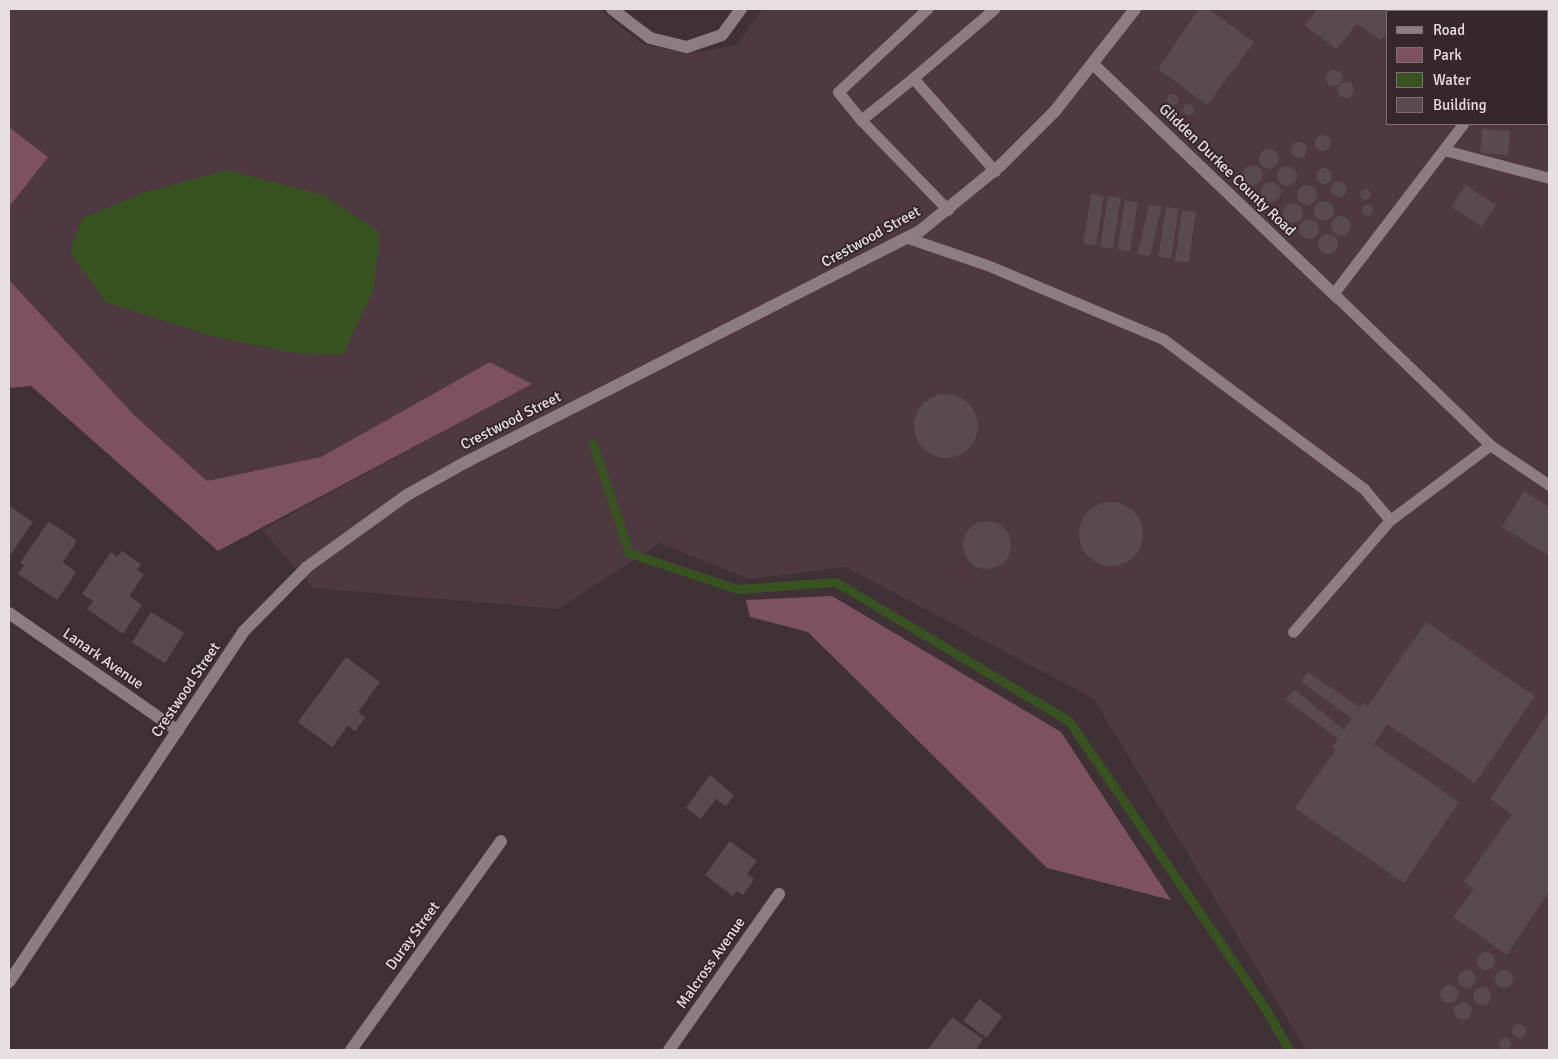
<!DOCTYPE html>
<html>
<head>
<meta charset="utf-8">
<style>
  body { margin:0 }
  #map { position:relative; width:1558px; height:1059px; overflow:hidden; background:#3f3136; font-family:Signika,sans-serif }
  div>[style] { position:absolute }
  .built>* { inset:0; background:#4e3940 }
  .green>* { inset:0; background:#7d5160 }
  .water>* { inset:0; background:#395221 }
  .stream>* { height:9px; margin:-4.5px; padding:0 4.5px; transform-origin:4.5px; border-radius:4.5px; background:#395221 }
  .building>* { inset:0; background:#594a4f; transform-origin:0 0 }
  .round { border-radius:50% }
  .lane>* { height:11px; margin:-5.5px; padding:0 5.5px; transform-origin:5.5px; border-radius:5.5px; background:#8d7c81 }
  .street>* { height:12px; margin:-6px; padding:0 6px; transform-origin:6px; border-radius:6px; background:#8d7c81 }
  span { translate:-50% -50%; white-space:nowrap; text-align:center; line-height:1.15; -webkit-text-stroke:4px #35272c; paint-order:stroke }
  .street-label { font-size:15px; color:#e7dee1 }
  .frame { position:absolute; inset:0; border:10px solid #e7dee1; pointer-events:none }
  .legend { position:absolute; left:1386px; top:10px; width:162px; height:115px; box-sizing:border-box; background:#35272c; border:1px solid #7c7074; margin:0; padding:6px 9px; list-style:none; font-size:15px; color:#e7dee1 }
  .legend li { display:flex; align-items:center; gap:10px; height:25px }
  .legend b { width:25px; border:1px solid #7c7074 }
</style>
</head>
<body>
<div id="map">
  <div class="built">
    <i style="clip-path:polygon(evenodd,9px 9px,599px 9px,641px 43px,688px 54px,737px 45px,762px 9px,1549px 9px,1549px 1050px,1306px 1050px,1094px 699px,846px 567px,749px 579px,660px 543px,558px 609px,313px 588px,262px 530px,531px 384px,490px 362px,321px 457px,207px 481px,134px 415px,9px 280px,9px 207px,48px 157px,9px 127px,9px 9px,1387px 11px,1547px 11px,1547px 124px,1387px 124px,1387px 11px)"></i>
  </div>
  <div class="green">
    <i style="clip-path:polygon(9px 127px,48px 157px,9px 207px)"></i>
    <i style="clip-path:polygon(9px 280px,134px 415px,207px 481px,321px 457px,490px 362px,532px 384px,218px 551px,31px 386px,9px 388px)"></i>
    <i style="clip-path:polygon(832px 596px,1061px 732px,1171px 900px,1047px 868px,808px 632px,750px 617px,746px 600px)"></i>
  </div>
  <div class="water">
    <i style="clip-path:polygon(227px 170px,323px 195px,380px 232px,374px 289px,343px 355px,295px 353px,212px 336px,106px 302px,70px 252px,83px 218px,142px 193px)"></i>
  </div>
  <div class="stream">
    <i style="left:593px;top:444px;width:115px;rotate:71.7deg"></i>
    <i style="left:629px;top:553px;width:114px;rotate:18.4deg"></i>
    <i style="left:737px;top:589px;width:99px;rotate:-4deg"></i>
    <i style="left:836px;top:582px;width:271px;rotate:30.8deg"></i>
    <i style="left:1069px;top:721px;width:348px;rotate:55.7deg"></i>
    <i style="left:1265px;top:1008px;width:48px;rotate:60.3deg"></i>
  </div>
  <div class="building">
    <i style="clip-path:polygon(1199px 9px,1208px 9px,1254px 42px,1207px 105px,1158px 69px)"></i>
    <i style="clip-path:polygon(1317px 9px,1483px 9px,1387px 11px,1387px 33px,1381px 41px,1357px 24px,1337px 49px,1305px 26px)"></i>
    <i class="round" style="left:1326px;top:70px;width:16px;height:16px"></i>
    <i class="round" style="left:1338px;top:82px;width:16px;height:16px"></i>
    <i class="round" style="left:1166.5px;top:93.5px;width:11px;height:11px"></i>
    <i class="round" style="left:1182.5px;top:103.5px;width:11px;height:11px"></i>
    <i style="left:1482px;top:129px;width:28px;height:24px;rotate:4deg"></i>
    <i class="round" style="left:1315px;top:135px;width:16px;height:16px"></i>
    <i class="round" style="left:1291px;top:142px;width:16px;height:16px"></i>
    <i class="round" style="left:1259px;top:149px;width:20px;height:20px"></i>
    <i class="round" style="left:1243px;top:165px;width:20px;height:20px"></i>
    <i class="round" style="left:1277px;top:166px;width:20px;height:20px"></i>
    <i class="round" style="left:1316px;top:168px;width:16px;height:16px"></i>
    <i class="round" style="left:1331px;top:181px;width:16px;height:16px"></i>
    <i class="round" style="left:1261px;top:182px;width:20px;height:20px"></i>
    <i style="left:1466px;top:185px;width:36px;height:26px;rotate:34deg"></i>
    <i class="round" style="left:1297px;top:185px;width:20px;height:20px"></i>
    <i class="round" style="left:1359.5px;top:188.5px;width:11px;height:11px"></i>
    <i style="left:1091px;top:194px;width:13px;height:50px;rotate:9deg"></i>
    <i style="left:1108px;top:196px;width:13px;height:51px;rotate:9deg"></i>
    <i style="left:1125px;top:200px;width:13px;height:50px;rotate:9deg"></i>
    <i class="round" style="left:1314px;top:201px;width:20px;height:20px"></i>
    <i class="round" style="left:1283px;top:203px;width:20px;height:20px"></i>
    <i style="left:1149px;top:204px;width:13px;height:51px;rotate:13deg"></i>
    <i class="round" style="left:1361.5px;top:204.5px;width:11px;height:11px"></i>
    <i style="left:1166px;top:207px;width:13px;height:50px;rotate:9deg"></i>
    <i style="left:1182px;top:210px;width:14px;height:51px;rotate:8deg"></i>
    <i class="round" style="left:1331px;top:216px;width:20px;height:20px"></i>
    <i class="round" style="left:1299px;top:219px;width:20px;height:20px"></i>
    <i class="round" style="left:1318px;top:234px;width:20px;height:20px"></i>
    <i class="round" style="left:914px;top:394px;width:64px;height:64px"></i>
    <i style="clip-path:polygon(1524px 491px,1549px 507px,1549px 556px,1502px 527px)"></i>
    <i class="round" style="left:1079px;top:502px;width:64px;height:64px"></i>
    <i style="clip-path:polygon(9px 506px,33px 522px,9px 557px)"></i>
    <i style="clip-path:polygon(49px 521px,77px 541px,63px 562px,76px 572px,57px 600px,18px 574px,24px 565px,20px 563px)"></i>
    <i class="round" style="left:963px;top:521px;width:48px;height:48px"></i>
    <i style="clip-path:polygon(122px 551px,141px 564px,137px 570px,144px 575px,129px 596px,142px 605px,123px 634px,87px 609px,93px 601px,82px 594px,111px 552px,117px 557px)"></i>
    <i style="left:151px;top:612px;width:39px;height:36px;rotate:32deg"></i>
    <i style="clip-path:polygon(1426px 622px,1535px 696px,1475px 783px,1387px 724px,1374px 744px,1459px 802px,1404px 883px,1295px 808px,1336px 749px,1332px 747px,1338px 739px,1285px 699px,1295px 690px,1344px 730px,1352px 718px,1301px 682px,1308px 672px,1360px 707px,1363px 702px,1368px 706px)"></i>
    <i style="clip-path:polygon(346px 657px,380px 682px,358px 712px,365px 718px,355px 731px,348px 726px,332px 747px,298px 722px)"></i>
    <i style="clip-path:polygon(1549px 712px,1549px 892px,1507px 955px,1453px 917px,1474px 889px,1464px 882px,1512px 814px,1490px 799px)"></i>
    <i style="clip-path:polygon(710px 775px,734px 795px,726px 806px,716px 799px,701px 819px,686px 808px)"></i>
    <i style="clip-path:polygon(730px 841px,757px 861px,747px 874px,754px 879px,743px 895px,737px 891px,733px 896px,705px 875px)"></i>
    <i class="round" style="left:1477px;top:952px;width:18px;height:18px"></i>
    <i class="round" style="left:1495px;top:970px;width:18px;height:18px"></i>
    <i class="round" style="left:1458px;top:970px;width:18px;height:18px"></i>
    <i class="round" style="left:1440px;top:985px;width:18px;height:18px"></i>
    <i class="round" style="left:1473px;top:987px;width:18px;height:18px"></i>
    <i style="left:979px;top:999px;width:29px;height:27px;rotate:36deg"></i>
    <i class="round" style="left:1454px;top:1002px;width:18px;height:18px"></i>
    <i style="clip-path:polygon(952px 1017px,983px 1039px,976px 1050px,927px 1050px)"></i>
    <i class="round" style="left:1512px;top:1024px;width:14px;height:14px"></i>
    <i class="round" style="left:1499px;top:1038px;width:12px;height:12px"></i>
  </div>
  <div class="lane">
    <i style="left:994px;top:9px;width:106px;rotate:139.6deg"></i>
    <i style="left:913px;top:78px;width:124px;rotate:48.6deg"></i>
    <i style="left:1543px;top:11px;width:2px;rotate:-63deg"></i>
    <i style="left:913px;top:78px;width:67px;rotate:141.1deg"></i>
    <i style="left:861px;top:120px;width:125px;rotate:46deg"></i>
    <i style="left:1547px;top:107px;width:2px;rotate:27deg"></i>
    <i style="left:861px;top:120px;width:36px;rotate:-129deg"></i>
    <i style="left:838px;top:92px;width:122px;rotate:-43deg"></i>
    <i style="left:1444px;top:150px;width:109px;rotate:14.9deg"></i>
    <i style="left:908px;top:238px;width:83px;rotate:18.9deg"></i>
    <i style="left:987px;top:265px;width:191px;rotate:22.8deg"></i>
    <i style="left:1163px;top:339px;width:251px;rotate:36.7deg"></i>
    <i style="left:1364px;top:489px;width:40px;rotate:50deg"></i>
    <i style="left:1390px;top:520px;width:148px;rotate:130.9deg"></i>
    <i style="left:1333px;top:294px;width:214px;rotate:-52.6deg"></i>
    <i style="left:1338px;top:298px;width:211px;rotate:44deg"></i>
    <i style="left:1490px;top:445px;width:125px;rotate:143.1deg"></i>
    <i style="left:1490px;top:445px;width:71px;rotate:34.1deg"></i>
  </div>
  <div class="street">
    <i style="left:612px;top:9px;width:48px;rotate:37.3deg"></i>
    <i style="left:650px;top:38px;width:38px;rotate:14deg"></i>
    <i style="left:687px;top:47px;width:37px;rotate:-19deg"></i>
    <i style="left:722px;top:35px;width:32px;rotate:-54deg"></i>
    <i style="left:1094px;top:65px;width:337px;rotate:43.7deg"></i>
    <i style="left:9px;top:613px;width:206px;rotate:34.9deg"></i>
    <i style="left:9px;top:982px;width:421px;rotate:-56.2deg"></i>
    <i style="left:243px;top:632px;width:91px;rotate:-45.4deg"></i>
    <i style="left:307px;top:567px;width:123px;rotate:-35.8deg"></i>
    <i style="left:407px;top:495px;width:68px;rotate:-29.2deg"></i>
    <i style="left:466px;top:462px;width:509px;rotate:-26.97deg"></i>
    <i style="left:920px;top:231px;width:104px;rotate:-39.2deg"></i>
    <i style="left:1001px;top:165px;width:76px;rotate:-45deg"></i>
    <i style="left:1055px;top:111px;width:130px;rotate:-51.9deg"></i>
    <i style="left:351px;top:1050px;width:257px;rotate:-54.3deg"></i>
    <i style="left:669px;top:1050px;width:191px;rotate:-54.8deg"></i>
  </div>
  <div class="street-label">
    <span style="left:1227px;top:170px;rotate:44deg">Glidden Durkee County Road</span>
    <span style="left:871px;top:237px;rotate:-29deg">Crestwood Street</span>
    <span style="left:511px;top:421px;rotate:-27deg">Crestwood Street</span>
    <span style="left:103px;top:659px;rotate:35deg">Lanark Avenue</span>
    <span style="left:186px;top:690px;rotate:-56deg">Crestwood Street</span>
    <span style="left:413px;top:936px;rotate:-54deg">Duray Street</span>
    <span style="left:711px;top:963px;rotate:-55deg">Malcross Avenue</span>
  </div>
  <div class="frame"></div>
  <ul class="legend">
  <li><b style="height:6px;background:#8d7c81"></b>Road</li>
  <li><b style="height:14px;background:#7d5160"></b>Park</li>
  <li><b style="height:14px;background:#395221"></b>Water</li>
  <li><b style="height:14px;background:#594a4f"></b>Building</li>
  </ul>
</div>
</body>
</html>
